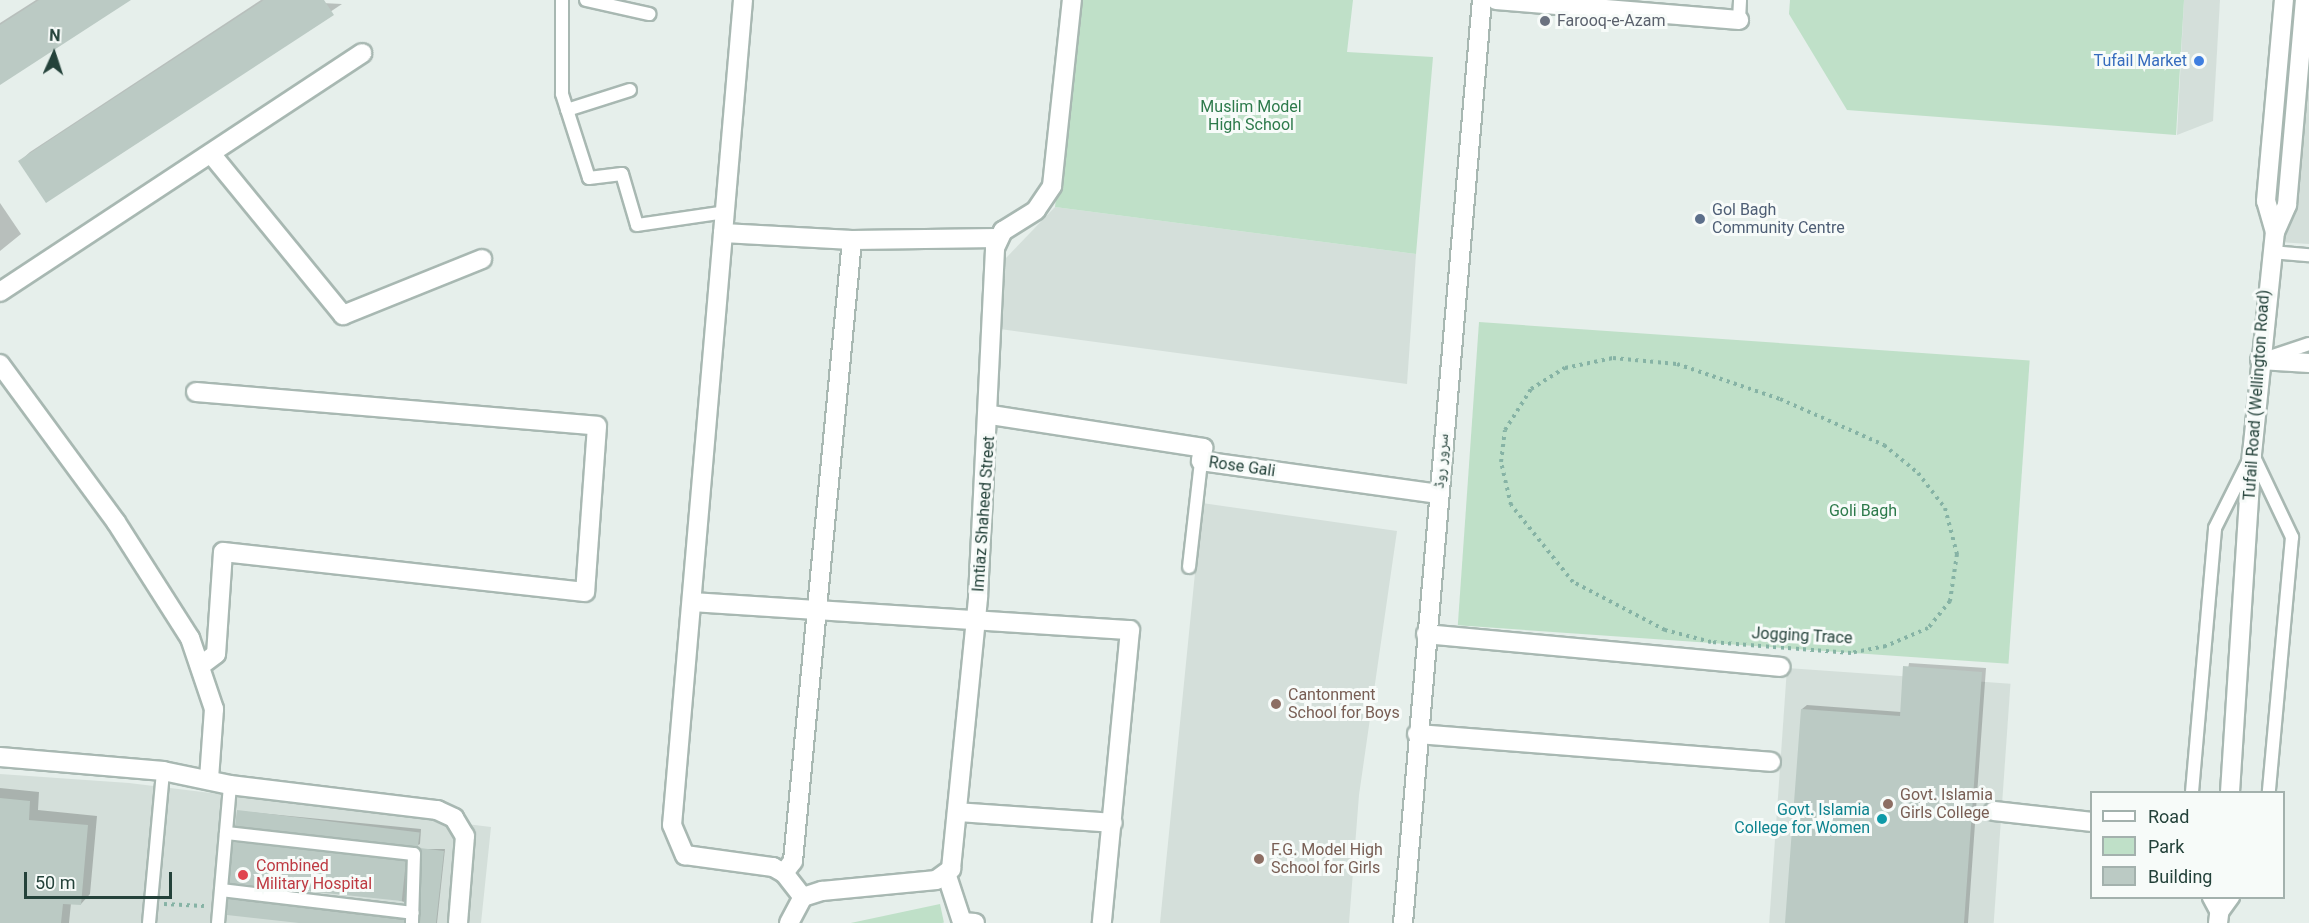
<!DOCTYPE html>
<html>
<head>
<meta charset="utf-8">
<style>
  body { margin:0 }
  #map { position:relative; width:2309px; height:923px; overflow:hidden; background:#e6efeb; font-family:Roboto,"Noto Naskh Arabic",sans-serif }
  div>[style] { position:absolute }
  .built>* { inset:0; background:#d4dfda; transform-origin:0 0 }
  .green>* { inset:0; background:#bfe0c8; transform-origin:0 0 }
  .shadow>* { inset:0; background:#0003 }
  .building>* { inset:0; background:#bbcac4; transform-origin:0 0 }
  .path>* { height:4px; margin-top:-2px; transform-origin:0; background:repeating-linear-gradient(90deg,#86b3a5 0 3px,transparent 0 7.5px) }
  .roads { filter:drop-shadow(2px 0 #a8b8b2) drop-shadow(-2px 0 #a8b8b2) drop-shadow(0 2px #a8b8b2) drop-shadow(0 -2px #a8b8b2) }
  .service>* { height:12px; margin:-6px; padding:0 6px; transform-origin:6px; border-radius:6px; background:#fff }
  .minor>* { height:18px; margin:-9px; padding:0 9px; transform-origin:9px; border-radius:9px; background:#fff }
  .tertiary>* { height:18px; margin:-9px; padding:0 9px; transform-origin:9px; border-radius:9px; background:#fff }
  .secondary>* { height:18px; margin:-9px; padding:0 9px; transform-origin:9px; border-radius:9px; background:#fff }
  .dots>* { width:16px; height:16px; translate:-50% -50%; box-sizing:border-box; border:3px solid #f7fbf9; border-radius:50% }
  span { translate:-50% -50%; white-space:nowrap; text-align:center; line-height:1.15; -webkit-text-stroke:6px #f7fbf9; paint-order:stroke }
  .worship-label { font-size:16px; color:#5b616d }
  .left { translate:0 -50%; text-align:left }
  .shop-label { font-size:16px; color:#366cbe }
  .right { translate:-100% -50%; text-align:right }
  .park-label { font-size:16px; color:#2d7a4b }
  .service-label { font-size:16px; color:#4e5e75 }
  .street-label { font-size:16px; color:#24423a }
  .education-label { font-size:16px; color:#785e54 }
  .culture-label { font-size:16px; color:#0d838f }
  .health-label { font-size:16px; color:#be3a42 }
  .legend { position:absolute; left:2090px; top:791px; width:195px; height:108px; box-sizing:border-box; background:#f7fbf9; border:2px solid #a3b1ad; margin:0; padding:8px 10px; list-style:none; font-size:18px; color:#24423a }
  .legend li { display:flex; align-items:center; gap:12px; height:30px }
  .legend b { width:30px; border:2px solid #a3b1ad }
  .north { position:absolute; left:24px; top:24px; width:60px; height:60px; -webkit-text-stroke:4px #f7fbf9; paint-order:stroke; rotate:3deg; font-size:16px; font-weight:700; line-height:24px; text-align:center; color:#24423a }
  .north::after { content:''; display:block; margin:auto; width:21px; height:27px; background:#24423a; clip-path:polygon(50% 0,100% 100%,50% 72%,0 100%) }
  .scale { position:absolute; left:24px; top:872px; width:148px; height:27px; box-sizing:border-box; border:3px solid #24423a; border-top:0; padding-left:8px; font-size:18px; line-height:21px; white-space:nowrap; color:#24423a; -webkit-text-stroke:4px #f7fbf9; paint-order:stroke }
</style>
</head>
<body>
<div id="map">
  <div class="built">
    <i style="clip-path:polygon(2184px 0,2220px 0,2213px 121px,2177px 135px)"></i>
    <i style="clip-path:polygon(2285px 0,2309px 0,2309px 244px,2279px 242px)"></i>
    <i style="clip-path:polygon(1055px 207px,1416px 254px,1407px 384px,1000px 329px,1006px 258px)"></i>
    <i style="clip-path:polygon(1202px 503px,1397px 531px,1359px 795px,1349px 923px,1160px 923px)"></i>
    <i style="left:1787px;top:668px;width:224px;height:256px;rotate:4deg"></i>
    <i style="clip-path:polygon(0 774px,129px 783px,491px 827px,481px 923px,0 923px)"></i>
  </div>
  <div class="green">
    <i style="clip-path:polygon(1077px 0,1353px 0,1347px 52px,1433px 57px,1416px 254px,1055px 207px)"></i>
    <i style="clip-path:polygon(1790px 0,2184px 0,2176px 135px,1847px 110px,1789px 14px)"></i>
    <i style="left:1479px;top:322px;width:552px;height:304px;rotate:4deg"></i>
    <i style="left:940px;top:904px;width:19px;height:122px;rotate:78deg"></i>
  </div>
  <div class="shadow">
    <i style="clip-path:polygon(36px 0,128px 0,0 84px,0 23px)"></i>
    <i style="clip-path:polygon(261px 0,342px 4px,46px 201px,20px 161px,30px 152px)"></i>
    <i style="clip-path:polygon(0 203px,21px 234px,0 251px)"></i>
    <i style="clip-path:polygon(1909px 663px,1986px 668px,1968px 923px,1787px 923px,1802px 709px,1807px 705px,1901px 712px)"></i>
    <i style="clip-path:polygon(0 788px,39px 792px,38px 810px,97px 816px,90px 894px,81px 904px,71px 903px,69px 923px,0 923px)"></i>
    <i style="clip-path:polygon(238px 811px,421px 829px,420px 844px,418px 845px)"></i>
    <i style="clip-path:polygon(235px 843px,407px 860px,406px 900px,404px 902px)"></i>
    <i style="clip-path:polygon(421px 849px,445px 849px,437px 923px,421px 923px)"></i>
    <i style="clip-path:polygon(232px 898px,406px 919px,409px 923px,312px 923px)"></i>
  </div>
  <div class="building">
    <i style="clip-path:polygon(39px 0,131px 0,0 85px,0 25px)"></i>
    <i style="clip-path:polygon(264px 0,324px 0,334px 15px,46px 203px,18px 161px)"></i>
    <i style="clip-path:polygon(1903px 666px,1982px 672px,1964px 923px,1785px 923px,1801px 709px,1900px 716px)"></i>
    <i style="clip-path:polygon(0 798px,30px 801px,29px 820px,88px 825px,81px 905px,63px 904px,61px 923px,0 923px)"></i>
    <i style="left:237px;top:810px;width:184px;height:16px;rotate:7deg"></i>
    <i style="left:233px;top:842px;width:174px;height:41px;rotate:6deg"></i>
    <i style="clip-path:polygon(420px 848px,444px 851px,436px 923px,420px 923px)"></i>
    <i style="clip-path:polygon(228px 899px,404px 920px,404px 923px,299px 923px,227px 915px)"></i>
  </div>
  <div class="path">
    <i style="left:1613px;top:358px;width:64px;rotate:5.4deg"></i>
    <i style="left:1677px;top:364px;width:109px;rotate:18.8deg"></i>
    <i style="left:1780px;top:399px;width:114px;rotate:23.9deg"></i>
    <i style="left:1884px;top:445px;width:44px;rotate:39.5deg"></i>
    <i style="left:1918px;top:473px;width:44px;rotate:52.4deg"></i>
    <i style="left:1945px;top:508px;width:48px;rotate:75.4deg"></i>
    <i style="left:1957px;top:554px;width:48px;rotate:98.5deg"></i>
    <i style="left:1950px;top:601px;width:35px;rotate:129deg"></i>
    <i style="left:1928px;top:628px;width:46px;rotate:156.8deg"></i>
    <i style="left:1886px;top:646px;width:36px;rotate:169deg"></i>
    <i style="left:1851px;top:653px;width:140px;rotate:-175.5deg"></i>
    <i style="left:1711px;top:642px;width:48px;rotate:-165.4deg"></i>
    <i style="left:1665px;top:630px;width:104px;rotate:-152.4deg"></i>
    <i style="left:1573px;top:582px;width:99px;rotate:-128.8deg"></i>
    <i style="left:1511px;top:505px;width:44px;rotate:-103.1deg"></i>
    <i style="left:1501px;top:462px;width:32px;rotate:-83deg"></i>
    <i style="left:1505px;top:430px;width:49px;rotate:-57.6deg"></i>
    <i style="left:1531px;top:389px;width:40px;rotate:-32deg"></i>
    <i style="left:1565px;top:368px;width:49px;rotate:-11.8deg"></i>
    <i style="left:164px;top:904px;width:40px;rotate:2.9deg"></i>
  </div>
  <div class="roads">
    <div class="service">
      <i style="left:562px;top:0;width:94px;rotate:90deg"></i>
      <i style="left:562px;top:94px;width:88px;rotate:72.2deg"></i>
      <i style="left:589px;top:178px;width:33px;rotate:-7deg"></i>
      <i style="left:622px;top:174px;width:53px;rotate:73.6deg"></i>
      <i style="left:637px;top:225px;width:90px;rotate:-8.3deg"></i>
      <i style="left:586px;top:0;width:65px;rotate:12.5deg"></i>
      <i style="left:1739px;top:20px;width:20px;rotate:-87deg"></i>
      <i style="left:567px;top:110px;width:66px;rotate:-17.6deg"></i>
      <i style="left:2271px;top:252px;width:38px;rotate:5deg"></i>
      <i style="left:2270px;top:357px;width:41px;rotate:-18.4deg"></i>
      <i style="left:2254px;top:457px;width:89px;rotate:64.6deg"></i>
      <i style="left:2292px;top:537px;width:256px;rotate:95.2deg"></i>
      <i style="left:1189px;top:567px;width:107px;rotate:-83.5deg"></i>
      <i style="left:2192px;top:792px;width:265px;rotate:-85deg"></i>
      <i style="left:2215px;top:528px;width:76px;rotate:-63.4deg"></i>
      <i style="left:226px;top:833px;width:189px;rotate:6.4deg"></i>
      <i style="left:414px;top:854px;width:69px;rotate:91.7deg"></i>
      <i style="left:221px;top:890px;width:193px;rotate:6.8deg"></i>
      <i style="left:2209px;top:898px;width:21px;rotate:62deg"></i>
      <i style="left:2219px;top:917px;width:24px;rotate:-54deg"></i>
      <i style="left:149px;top:923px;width:153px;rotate:-84.7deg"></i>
      <i style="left:218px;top:923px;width:139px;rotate:-85deg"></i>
    </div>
    <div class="minor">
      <i style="left:743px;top:0;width:234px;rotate:94.9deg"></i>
      <i style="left:723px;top:233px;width:129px;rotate:3.1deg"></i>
      <i style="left:852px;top:240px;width:146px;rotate:-0.8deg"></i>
      <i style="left:1496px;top:0;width:244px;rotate:4.7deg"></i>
      <i style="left:212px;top:155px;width:207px;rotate:50.7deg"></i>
      <i style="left:343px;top:315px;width:150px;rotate:-21.9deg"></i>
      <i style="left:723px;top:233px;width:594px;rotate:94.92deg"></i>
      <i style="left:672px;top:825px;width:33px;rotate:67deg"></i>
      <i style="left:685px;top:855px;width:89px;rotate:7.8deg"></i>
      <i style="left:773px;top:867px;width:13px;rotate:29deg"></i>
      <i style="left:784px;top:873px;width:31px;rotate:52deg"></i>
      <i style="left:0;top:292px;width:434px;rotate:-33.4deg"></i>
      <i style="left:2260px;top:360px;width:49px;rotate:3.5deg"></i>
      <i style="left:0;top:364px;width:196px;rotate:53.7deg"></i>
      <i style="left:116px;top:522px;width:138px;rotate:57.5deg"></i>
      <i style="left:190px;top:638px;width:75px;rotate:71.3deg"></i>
      <i style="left:214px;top:709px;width:70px;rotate:94.1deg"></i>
      <i style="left:196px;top:392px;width:402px;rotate:4.8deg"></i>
      <i style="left:597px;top:426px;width:166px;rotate:94.1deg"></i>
      <i style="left:585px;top:592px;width:364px;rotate:-173.7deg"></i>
      <i style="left:223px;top:552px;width:102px;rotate:93.9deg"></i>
      <i style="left:216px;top:654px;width:20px;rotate:143deg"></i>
      <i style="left:991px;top:415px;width:215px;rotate:8.8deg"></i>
      <i style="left:1203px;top:448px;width:13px;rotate:99deg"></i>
      <i style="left:1201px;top:461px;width:240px;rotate:7.9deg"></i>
      <i style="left:693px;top:602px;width:438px;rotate:3.7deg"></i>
      <i style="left:1130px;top:630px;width:294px;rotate:95.5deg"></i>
      <i style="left:1426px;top:634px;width:356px;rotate:5.3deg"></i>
      <i style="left:1417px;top:734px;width:355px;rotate:4.5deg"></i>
      <i style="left:0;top:757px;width:164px;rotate:4.9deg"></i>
      <i style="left:163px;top:771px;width:68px;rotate:11.8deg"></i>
      <i style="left:230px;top:785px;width:209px;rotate:6.9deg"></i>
      <i style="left:437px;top:810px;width:19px;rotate:25deg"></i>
      <i style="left:454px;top:818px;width:21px;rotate:59deg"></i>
      <i style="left:465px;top:836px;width:87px;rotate:94.6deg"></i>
      <i style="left:1994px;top:811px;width:99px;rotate:6.4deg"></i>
      <i style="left:957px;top:812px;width:156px;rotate:4deg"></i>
      <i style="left:784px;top:873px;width:15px;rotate:-53deg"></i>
      <i style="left:793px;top:861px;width:624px;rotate:-84.57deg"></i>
      <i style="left:947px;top:876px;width:48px;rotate:71.9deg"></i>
      <i style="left:962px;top:922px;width:13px;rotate:4deg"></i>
    </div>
    <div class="tertiary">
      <i style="left:789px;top:923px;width:30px;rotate:-62deg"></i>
      <i style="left:803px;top:897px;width:20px;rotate:-18deg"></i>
      <i style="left:822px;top:891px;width:115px;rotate:-5.5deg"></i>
      <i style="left:936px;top:880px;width:19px;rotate:-36deg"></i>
      <i style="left:951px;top:869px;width:273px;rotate:-84.3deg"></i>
      <i style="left:978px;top:597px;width:349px;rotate:-87.2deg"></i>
      <i style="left:995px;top:248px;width:19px;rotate:-65deg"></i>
      <i style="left:1003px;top:231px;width:39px;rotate:-32deg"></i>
      <i style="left:1036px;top:210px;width:29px;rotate:-56deg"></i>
      <i style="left:1052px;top:186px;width:187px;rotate:-83.9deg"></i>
      <i style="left:1403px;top:923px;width:926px;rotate:-85.11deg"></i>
    </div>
    <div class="secondary">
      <i style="left:2275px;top:232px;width:30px;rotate:-66deg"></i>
      <i style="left:2287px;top:205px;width:206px;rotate:-85deg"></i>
      <i style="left:2230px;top:792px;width:339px;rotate:-86.3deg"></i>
      <i style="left:2252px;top:454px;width:223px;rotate:-84.1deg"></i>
      <i style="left:2275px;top:232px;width:32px;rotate:-106deg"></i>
      <i style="left:2266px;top:201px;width:202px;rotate:-84.9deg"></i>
      <i style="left:2218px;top:923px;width:25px;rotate:-83deg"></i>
    </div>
  </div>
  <div class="dots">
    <i style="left:1545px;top:21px;background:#6b7280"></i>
    <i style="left:2199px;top:61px;background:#3f7fe0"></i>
    <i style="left:1700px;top:219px;background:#5c6f8a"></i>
    <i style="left:1276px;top:704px;background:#8d6e63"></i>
    <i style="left:1888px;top:804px;background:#8d6e63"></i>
    <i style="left:1882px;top:819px;background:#0f9aa8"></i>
    <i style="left:1259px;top:859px;background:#8d6e63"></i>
    <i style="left:243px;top:875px;background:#e0444e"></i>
  </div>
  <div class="worship-label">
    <span class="left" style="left:1557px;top:21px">Farooq-e-Azam</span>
  </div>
  <div class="shop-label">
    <span class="right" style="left:2187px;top:61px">Tufail Market</span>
  </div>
  <div class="park-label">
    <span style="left:1251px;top:116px">Muslim Model<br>High School</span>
    <span style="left:1863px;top:511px">Goli Bagh</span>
  </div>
  <div class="service-label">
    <span class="left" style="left:1712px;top:219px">Gol Bagh<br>Community Centre</span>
  </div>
  <div class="street-label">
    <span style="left:2257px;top:395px;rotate:-86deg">Tufail Road (Wellington Road)</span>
    <span style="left:1441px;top:461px;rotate:-85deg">سرور روڈ</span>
    <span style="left:1242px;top:467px;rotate:8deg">Rose Gali</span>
    <span style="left:984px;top:514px;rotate:-86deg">Imtiaz Shaheed Street</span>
    <span style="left:1802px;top:636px;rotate:3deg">Jogging Trace</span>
  </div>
  <div class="education-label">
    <span class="left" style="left:1288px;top:704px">Cantonment<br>School for Boys</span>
    <span class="left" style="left:1900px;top:804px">Govt. Islamia<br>Girls College</span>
    <span class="left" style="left:1271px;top:859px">F.G. Model High<br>School for Girls</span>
  </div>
  <div class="culture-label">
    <span class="right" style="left:1870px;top:819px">Govt. Islamia<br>College for Women</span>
  </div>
  <div class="health-label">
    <span class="left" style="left:256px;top:875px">Combined<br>Military Hospital</span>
  </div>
  <ul class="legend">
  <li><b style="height:8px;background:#fff"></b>Road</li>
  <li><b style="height:16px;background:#bfe0c8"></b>Park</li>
  <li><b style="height:16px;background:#bbcac4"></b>Building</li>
  </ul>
  <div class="north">N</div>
  <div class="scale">50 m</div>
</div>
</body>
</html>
